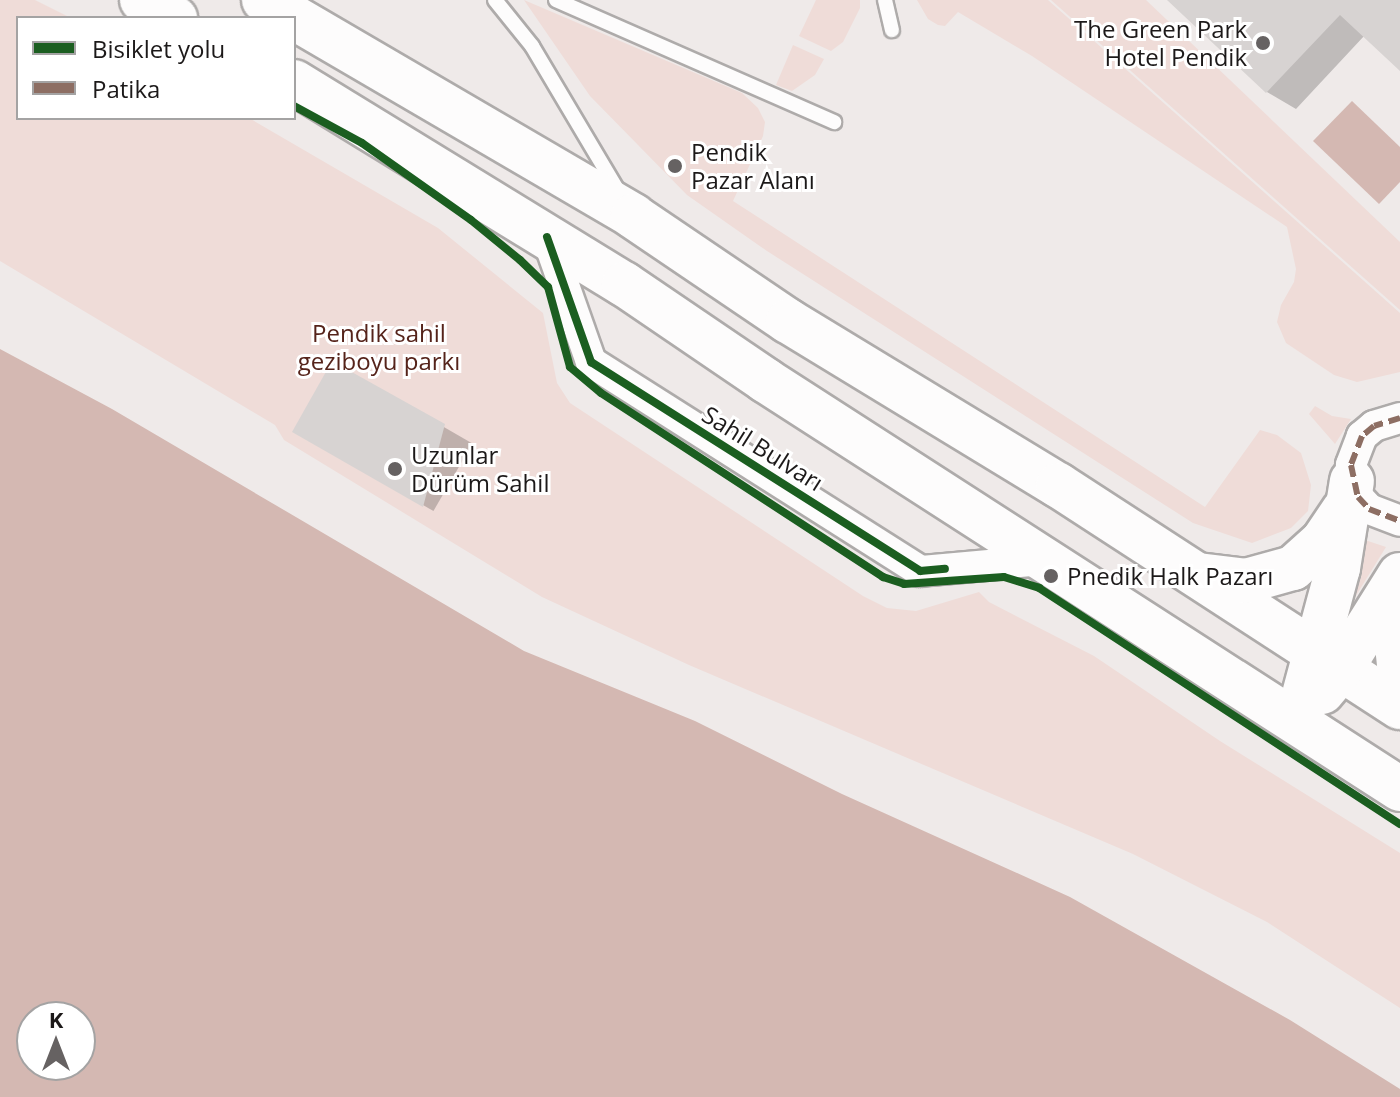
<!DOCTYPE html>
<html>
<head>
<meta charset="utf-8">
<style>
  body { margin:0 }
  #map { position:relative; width:1400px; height:1097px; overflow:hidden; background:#efeae9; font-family:"Open Sans",sans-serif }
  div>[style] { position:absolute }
  .green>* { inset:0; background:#efdcd8 }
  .water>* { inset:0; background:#d4b8b2 }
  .shadow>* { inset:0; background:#0003; transform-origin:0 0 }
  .building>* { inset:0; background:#d7d3d2 }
  .roads { filter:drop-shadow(2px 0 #aeabaa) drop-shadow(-2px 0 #aeabaa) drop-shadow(0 2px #aeabaa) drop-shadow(0 -2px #aeabaa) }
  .lane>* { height:14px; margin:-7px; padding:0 7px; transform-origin:7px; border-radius:7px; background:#fdfcfc }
  .street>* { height:30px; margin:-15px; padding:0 15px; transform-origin:15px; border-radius:15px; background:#fdfcfc }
  .highway>* { height:44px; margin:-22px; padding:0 22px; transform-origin:22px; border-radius:22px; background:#fdfcfc }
  .quiet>* { height:6px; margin-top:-3px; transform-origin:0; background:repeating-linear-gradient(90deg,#8d6e63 0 12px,transparent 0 18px) }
  .cycleway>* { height:8px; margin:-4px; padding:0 4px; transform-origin:4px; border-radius:4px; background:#1b5e20 }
  .dots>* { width:22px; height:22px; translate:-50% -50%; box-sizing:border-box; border:4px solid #fff; border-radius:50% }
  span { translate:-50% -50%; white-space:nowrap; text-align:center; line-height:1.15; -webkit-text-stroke:6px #fff; paint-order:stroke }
  .poi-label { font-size:24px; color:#1c1919 }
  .right { translate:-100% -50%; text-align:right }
  .left { translate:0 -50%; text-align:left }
  .park-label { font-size:24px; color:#55231a }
  .street-label { font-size:24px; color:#1c1919 }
  .legend { position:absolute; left:16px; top:16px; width:280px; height:104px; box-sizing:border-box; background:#fff; border:2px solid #a4a3a3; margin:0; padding:10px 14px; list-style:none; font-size:24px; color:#1c1919 }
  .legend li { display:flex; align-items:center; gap:16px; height:40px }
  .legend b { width:40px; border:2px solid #a4a3a3 }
  .north { position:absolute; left:16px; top:1001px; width:80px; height:80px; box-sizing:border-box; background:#fff; border:2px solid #a4a3a3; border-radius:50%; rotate:0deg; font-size:22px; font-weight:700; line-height:32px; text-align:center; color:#1c1919 }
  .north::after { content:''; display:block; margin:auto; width:28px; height:36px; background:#666262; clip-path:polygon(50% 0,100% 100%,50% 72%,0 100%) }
</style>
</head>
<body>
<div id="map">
  <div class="green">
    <i style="clip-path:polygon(0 0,35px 0,71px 18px,18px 18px,18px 118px,249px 118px,438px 228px,543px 313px,557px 383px,570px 403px,863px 596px,887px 608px,916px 611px,979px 592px,989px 602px,1094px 656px,1220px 741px,1400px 853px,1400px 1008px,1267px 922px,1133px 854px,689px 665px,542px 597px,284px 440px,275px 425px,0 261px)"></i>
    <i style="clip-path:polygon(524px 0,742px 93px,758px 108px,765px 122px,763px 136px,733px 201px,1205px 507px,1260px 430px,1277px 435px,1301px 453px,1311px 485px,1308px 511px,1291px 528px,1252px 543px,1193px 523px,767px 251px,687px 195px,590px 96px)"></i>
    <i style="clip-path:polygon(816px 0,860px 0,860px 8px,843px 42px,831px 51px,799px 36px)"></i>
    <i style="clip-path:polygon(917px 0,1048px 0,1400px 313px,1400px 372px,1357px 382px,1334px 375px,1286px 343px,1277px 322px,1281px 305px,1294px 282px,1296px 269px,1287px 227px,1032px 56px,958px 12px,945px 26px,938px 25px,928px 19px)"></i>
    <i style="clip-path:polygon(1051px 0,1146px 0,1400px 242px,1400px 310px)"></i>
    <i style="clip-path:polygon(793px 45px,824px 59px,815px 75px,792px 91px,776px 85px)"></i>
    <i style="clip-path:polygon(1315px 406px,1332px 416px,1351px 419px,1335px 444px,1309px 414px)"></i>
    <i style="clip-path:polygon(1362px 539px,1386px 547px,1339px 623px)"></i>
  </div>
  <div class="water">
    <i style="clip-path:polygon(1352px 101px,1400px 147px,1400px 182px,1379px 204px,1313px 141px)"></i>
    <i style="clip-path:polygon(evenodd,0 349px,112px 409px,524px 651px,695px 721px,842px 794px,1070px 897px,1290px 1020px,1400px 1089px,1400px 1097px,0 1097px,0 349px,32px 1017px,80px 1017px,80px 1065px,32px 1065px,32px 1017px)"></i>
  </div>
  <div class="shadow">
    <i style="clip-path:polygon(1171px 0,1400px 0,1400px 68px,1365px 35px,1296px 109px,1267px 92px)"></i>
    <i style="left:333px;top:363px;width:161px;height:78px;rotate:30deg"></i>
  </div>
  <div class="building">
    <i style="clip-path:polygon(1167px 0,1400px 0,1400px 71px,1340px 15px,1266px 93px)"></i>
    <i style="clip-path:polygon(332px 361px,445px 424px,423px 507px,292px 432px)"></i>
  </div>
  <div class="roads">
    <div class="lane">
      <i style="left:495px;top:0;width:59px;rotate:51.2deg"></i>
      <i style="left:532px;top:46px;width:169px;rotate:59.3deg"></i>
      <i style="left:556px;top:0;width:304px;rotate:23.7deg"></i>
      <i style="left:885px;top:0;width:31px;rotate:77deg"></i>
    </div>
    <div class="street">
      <i style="left:547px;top:237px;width:133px;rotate:70.6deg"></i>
      <i style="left:591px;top:362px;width:390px;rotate:32.4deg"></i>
      <i style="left:920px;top:571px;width:124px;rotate:-5.1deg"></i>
      <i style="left:1400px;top:418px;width:27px;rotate:163deg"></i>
      <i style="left:1374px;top:426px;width:16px;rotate:140deg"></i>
      <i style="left:1362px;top:436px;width:31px;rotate:111deg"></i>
      <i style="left:1351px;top:465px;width:33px;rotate:78deg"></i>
      <i style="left:1358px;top:497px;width:16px;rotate:47deg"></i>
      <i style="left:1369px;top:509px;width:33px;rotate:21deg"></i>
    </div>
    <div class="highway">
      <i style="left:142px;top:0;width:38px;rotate:29deg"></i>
      <i style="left:264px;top:0;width:428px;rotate:30.3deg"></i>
      <i style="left:633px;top:216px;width:187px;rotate:34.1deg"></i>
      <i style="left:788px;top:321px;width:316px;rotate:31.3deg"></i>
      <i style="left:1058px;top:485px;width:408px;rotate:33deg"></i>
      <i style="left:294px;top:82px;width:387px;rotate:31.5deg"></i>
      <i style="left:624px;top:284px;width:171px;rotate:34.2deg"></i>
      <i style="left:765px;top:380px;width:755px;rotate:32.79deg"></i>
      <i style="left:1198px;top:575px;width:48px;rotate:7.1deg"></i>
      <i style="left:1246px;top:581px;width:49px;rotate:-15.5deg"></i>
      <i style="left:1293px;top:568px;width:40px;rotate:-42deg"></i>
      <i style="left:1323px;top:541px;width:37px;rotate:-56deg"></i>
      <i style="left:1400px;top:593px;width:43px;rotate:95.3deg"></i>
      <i style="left:1396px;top:636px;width:39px;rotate:84deg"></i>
      <i style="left:1322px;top:692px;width:30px;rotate:-50deg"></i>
      <i style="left:1341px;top:669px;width:111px;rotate:-57.9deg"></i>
      <i style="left:1297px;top:721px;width:158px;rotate:-75deg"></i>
      <i style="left:1338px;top:568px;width:88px;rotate:-80.9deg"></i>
    </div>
  </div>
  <div class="quiet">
    <i style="left:1400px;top:418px;width:27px;rotate:163deg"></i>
    <i style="left:1374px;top:426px;width:16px;rotate:140deg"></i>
    <i style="left:1362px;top:436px;width:31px;rotate:111deg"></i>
    <i style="left:1351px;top:465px;width:33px;rotate:78deg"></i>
    <i style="left:1358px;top:497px;width:16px;rotate:47deg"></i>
    <i style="left:1369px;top:509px;width:33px;rotate:21deg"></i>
  </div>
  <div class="cycleway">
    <i style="left:294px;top:106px;width:77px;rotate:28.6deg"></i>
    <i style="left:362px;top:143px;width:133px;rotate:35.2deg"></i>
    <i style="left:471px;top:220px;width:63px;rotate:39.2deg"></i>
    <i style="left:520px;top:260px;width:39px;rotate:44deg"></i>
    <i style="left:548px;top:287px;width:83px;rotate:74.6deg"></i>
    <i style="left:570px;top:367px;width:40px;rotate:40deg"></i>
    <i style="left:601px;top:393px;width:337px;rotate:33.1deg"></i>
    <i style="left:883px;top:577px;width:22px;rotate:18deg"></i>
    <i style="left:904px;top:584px;width:100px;rotate:-4deg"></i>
    <i style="left:1004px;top:577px;width:37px;rotate:17deg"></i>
    <i style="left:1039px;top:588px;width:431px;rotate:33.2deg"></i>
    <i style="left:547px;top:237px;width:133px;rotate:70.6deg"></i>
    <i style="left:591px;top:362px;width:390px;rotate:32.4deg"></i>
    <i style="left:920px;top:571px;width:25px;rotate:-5deg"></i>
  </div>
  <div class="dots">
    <i style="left:1263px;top:43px;background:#666262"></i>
    <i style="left:675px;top:166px;background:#666262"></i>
    <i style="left:395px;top:469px;background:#666262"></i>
    <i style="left:1051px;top:576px;background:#666262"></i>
  </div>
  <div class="poi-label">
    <span class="right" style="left:1247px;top:43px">The Green Park<br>Hotel Pendik</span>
    <span class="left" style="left:691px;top:166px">Pendik<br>Pazar Alanı</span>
    <span class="left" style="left:411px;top:469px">Uzunlar<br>Dürüm Sahil</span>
    <span class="left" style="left:1067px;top:576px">Pnedik Halk Pazarı</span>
  </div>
  <div class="park-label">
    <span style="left:379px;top:347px">Pendik sahil<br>geziboyu parkı</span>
  </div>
  <div class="street-label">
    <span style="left:763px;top:448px;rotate:32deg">Sahil Bulvarı</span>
  </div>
  <ul class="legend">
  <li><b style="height:10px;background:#1b5e20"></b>Bisiklet yolu</li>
  <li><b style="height:10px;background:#8d6e63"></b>Patika</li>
  </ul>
  <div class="north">K</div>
</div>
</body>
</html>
